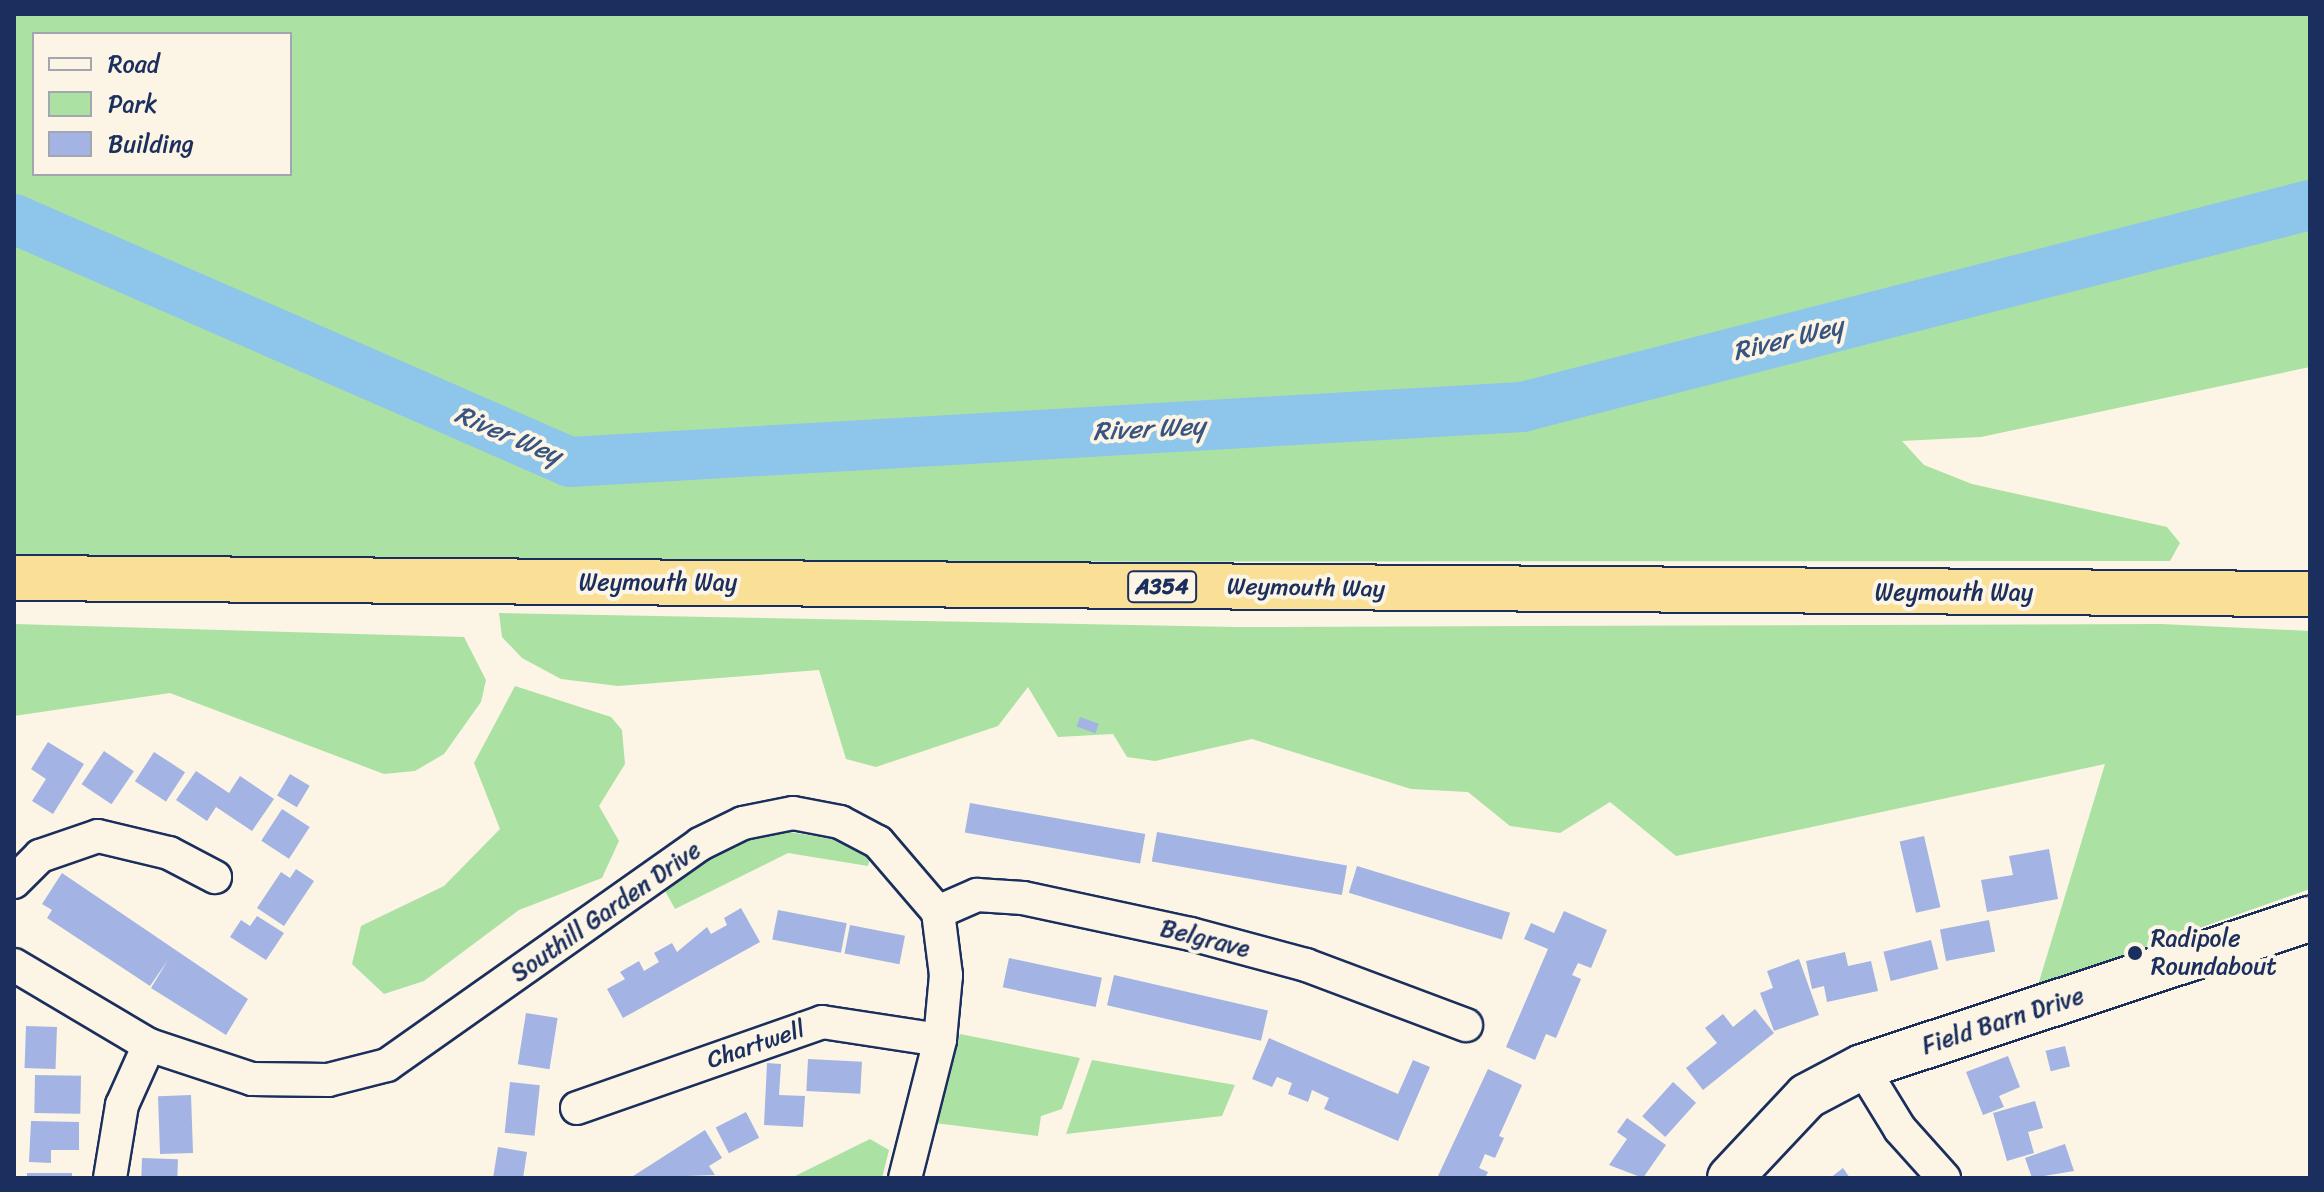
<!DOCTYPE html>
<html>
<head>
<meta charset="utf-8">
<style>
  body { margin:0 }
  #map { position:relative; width:2324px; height:1192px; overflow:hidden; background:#fcf5e5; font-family:Sriracha,sans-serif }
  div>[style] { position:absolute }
  .green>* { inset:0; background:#ace1a4 }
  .river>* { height:50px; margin:-25px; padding:0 25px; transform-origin:25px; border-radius:25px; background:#8dc5eb }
  .building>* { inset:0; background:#a3b3e3; transform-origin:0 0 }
  .roads { filter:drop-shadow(2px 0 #1b2f5e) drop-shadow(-2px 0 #1b2f5e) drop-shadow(0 2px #1b2f5e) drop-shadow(0 -2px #1b2f5e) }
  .street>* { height:32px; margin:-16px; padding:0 16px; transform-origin:16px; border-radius:16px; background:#fcf5e5 }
  .secondary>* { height:44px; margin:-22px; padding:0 22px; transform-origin:22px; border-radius:22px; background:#fcf5e5 }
  .highway>* { height:44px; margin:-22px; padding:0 22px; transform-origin:22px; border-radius:22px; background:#fadf96 }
  .dots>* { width:22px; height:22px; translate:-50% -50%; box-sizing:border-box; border:4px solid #fcf5e5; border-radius:50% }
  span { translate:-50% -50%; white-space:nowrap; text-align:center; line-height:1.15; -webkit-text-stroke:8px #fcf5e5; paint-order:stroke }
  .shield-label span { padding:2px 6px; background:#fcf5e5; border:2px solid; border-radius:6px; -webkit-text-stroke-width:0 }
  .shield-label { font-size:22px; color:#1b2f5e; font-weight:700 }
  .street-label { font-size:24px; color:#1b2f5e }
  .poi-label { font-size:24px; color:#1b2f5e }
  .left { translate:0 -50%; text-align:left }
  .water-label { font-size:26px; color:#385481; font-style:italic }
  .frame { position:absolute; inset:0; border:16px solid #1b2f5e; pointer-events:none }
  .legend { position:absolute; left:32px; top:32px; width:260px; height:144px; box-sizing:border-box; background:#fcf5e5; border:2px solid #a2a6af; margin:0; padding:10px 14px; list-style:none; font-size:24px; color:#1b2f5e }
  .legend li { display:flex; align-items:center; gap:16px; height:40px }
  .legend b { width:40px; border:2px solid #a2a6af }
</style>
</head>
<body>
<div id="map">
  <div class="green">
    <i style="clip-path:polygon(evenodd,14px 14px,2310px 14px,2310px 367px,1981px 437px,1902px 441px,1924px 465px,1972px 484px,2167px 527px,2180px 543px,2170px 561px,207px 562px,14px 555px,14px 14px,34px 34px,290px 34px,290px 174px,34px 174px,34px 34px)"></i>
    <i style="clip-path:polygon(499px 613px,1236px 627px,2161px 624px,2310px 631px,2310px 889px,2038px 985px,2105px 764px,1676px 856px,1610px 802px,1560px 833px,1510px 826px,1468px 792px,1411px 789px,1252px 739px,1155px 761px,1127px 757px,1113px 734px,1058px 737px,1028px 687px,998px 726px,876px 767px,846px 759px,819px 670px,618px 686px,561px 679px,522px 658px,502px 637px)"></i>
    <i style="clip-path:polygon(14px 624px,464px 637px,486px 680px,481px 702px,444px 754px,415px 771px,384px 774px,170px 693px,14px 716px)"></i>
    <i style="clip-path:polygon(515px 686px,611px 717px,622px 730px,625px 764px,599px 806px,619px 841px,602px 878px,519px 910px,424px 981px,384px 994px,352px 964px,361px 926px,444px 886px,500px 829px,474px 763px)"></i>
    <i style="clip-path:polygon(784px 831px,837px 840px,870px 858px,868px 866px,788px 853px,675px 909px,664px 889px,724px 846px)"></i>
    <i style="clip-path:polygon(960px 1034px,1080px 1058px,1062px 1109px,1041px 1116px,1038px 1136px,935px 1123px)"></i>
    <i style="clip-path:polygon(1092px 1060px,1235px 1085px,1222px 1116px,1066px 1134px)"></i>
    <i style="clip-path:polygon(870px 1139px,889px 1150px,882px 1178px,791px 1178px)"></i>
  </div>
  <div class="river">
    <i style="left:14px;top:219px;width:607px;rotate:23.61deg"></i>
    <i style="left:570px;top:462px;width:954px;rotate:-3.31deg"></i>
    <i style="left:1522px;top:407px;width:813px;rotate:-14.38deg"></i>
  </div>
  <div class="building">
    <i style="left:1080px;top:717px;width:20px;height:10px;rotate:20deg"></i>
    <i style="clip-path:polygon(48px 742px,84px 764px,53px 814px,32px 801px,46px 779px,31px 769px)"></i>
    <i style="left:104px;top:751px;width:36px;height:40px;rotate:34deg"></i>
    <i style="left:154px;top:752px;width:37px;height:35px;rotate:33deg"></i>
    <i style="clip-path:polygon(196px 771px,229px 793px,240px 776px,274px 799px,252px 831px,216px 807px,207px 821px,176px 800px)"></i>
    <i style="left:290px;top:774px;width:23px;height:25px;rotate:31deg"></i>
    <i style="left:970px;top:803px;width:178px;height:30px;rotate:10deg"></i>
    <i style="left:282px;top:809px;width:33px;height:38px;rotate:33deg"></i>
    <i style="left:1157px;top:832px;width:193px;height:30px;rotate:10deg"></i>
    <i style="left:1924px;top:836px;width:73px;height:25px;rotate:77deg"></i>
    <i style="clip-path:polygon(2049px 849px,2058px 899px,1987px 912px,1981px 880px,2013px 875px,2009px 856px)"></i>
    <i style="left:1357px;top:866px;width:160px;height:28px;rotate:17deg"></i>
    <i style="clip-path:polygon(296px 869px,314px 881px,284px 926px,257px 908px,281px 872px,290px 878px)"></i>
    <i style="clip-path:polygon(62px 873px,248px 999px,226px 1035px,151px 988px,168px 960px,150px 986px,47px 918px,52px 910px,42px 904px)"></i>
    <i style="clip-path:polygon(741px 908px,760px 942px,623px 1018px,607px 989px,625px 979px,620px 972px,639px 961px,644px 971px,659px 962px,654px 953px,672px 943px,677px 952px,707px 927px,711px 934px,727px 925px,724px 918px)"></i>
    <i style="left:778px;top:910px;width:70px;height:30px;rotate:11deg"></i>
    <i style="clip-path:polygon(1564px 911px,1607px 930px,1591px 968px,1578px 963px,1572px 975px,1581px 979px,1556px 1038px,1546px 1034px,1535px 1060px,1506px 1047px,1548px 949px,1524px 939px,1531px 923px,1554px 933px)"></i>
    <i style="clip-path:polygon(257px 916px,284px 933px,266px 960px,230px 937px,241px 920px,250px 926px)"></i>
    <i style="left:1989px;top:920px;width:32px;height:50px;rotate:79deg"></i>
    <i style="left:850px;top:925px;width:56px;height:29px;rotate:11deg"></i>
    <i style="left:1931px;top:940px;width:30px;height:49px;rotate:76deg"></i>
    <i style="clip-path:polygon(1845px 952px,1848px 966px,1871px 961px,1878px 991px,1827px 1002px,1824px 986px,1812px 989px,1806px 961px)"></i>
    <i style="left:1009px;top:958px;width:95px;height:30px;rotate:12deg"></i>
    <i style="clip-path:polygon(1799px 959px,1819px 1015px,1774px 1031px,1760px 993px,1773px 988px,1767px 971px)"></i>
    <i style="left:1114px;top:975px;width:158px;height:31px;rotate:13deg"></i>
    <i style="clip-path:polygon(1755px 1009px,1774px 1033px,1703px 1090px,1686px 1068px,1717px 1043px,1705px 1028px,1723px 1014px,1733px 1027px)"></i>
    <i style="left:526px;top:1013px;width:32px;height:52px;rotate:9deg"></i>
    <i style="left:26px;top:1026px;width:31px;height:42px;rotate:2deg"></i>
    <i style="clip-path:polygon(1269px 1038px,1398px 1094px,1413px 1060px,1430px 1067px,1398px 1141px,1324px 1109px,1329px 1098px,1312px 1090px,1308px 1102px,1288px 1094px,1292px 1083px,1277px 1077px,1272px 1087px,1252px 1079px)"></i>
    <i style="left:2065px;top:1046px;width:21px;height:20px;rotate:76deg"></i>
    <i style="clip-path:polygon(2008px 1056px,2020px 1087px,1999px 1096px,2004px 1107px,1983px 1115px,1966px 1072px)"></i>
    <i style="left:808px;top:1059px;width:54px;height:32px;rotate:3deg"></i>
    <i style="clip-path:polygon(767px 1063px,781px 1064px,779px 1095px,805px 1096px,803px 1127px,764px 1125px)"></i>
    <i style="clip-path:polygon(1488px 1069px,1522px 1085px,1499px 1136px,1504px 1138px,1495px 1158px,1485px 1154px,1479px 1168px,1488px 1172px,1485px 1178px,1444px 1178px,1438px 1176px)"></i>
    <i style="left:35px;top:1075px;width:46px;height:38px;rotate:1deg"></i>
    <i style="left:510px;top:1082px;width:30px;height:51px;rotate:6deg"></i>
    <i style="left:1673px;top:1082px;width:31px;height:46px;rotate:42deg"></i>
    <i style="left:191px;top:1095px;width:58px;height:33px;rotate:88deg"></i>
    <i style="clip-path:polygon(2035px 1101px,2043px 1128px,2028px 1132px,2034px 1153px,2007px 1161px,1993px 1113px)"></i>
    <i style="left:746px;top:1112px;width:29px;height:34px;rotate:63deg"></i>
    <i style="clip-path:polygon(1627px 1118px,1666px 1145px,1643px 1178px,1609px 1165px,1627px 1139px,1617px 1132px)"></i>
    <i style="clip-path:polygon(31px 1121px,79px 1122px,79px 1150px,51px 1150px,51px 1163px,29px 1162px)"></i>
    <i style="clip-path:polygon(705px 1130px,722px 1158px,709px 1166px,715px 1175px,630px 1178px)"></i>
    <i style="clip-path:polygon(2065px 1144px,2074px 1171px,2032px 1178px,2025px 1158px)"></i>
    <i style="clip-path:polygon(498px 1147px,527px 1152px,523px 1178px,493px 1178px)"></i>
    <i style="left:142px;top:1158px;width:36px;height:20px;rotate:2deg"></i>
    <i style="clip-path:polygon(1843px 1168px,1850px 1178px,1830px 1178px)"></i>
    <i style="left:27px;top:1173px;width:45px;height:5px"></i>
  </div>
  <div class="roads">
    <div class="street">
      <i style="left:14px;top:882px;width:37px;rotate:-45deg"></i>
      <i style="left:40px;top:856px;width:61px;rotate:-19deg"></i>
      <i style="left:98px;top:836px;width:73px;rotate:13.5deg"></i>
      <i style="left:169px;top:853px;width:52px;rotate:27.6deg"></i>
      <i style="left:938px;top:912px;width:43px;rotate:-23.6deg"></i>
      <i style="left:977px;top:895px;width:46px;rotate:3.7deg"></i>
      <i style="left:1023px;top:898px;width:172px;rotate:12.1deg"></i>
      <i style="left:1191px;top:934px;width:119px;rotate:15.1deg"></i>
      <i style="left:1306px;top:965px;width:171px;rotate:20.6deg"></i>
      <i style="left:14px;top:965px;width:157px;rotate:30.7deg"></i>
      <i style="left:149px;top:1045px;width:108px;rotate:18.3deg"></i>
      <i style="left:252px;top:1079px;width:76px;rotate:0.8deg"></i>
      <i style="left:328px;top:1080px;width:61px;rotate:-14.3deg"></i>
      <i style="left:387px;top:1065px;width:383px;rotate:-35.2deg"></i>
      <i style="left:700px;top:844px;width:48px;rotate:-26deg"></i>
      <i style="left:743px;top:823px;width:51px;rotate:-11.3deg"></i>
      <i style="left:793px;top:813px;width:48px;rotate:10.8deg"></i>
      <i style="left:840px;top:822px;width:43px;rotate:27.8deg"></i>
      <i style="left:878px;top:842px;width:92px;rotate:49.4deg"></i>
      <i style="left:938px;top:912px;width:64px;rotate:82.8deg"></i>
      <i style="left:946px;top:975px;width:65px;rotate:95.3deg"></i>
      <i style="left:940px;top:1040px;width:142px;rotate:104.2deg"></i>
      <i style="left:1862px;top:1067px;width:73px;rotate:58.5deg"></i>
      <i style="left:1900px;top:1129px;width:66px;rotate:48.1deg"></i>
      <i style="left:577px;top:1108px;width:260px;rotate:-19.3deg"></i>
      <i style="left:822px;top:1022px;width:119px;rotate:8.7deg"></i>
      <i style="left:110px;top:1178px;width:74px;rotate:-80.7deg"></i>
      <i style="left:122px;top:1105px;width:66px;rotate:-65.8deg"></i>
    </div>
    <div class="secondary">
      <i style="left:1730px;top:1178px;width:112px;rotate:-46.8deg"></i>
      <i style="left:1807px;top:1096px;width:62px;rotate:-27.8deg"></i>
      <i style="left:1862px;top:1067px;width:472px;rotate:-18.3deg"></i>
    </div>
    <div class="highway">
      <i style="left:14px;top:578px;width:2296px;rotate:0.4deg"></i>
    </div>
  </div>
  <div class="dots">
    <i style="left:2135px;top:953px;background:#1b2f5e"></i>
  </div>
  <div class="shield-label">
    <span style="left:1162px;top:587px">A354</span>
  </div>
  <div class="street-label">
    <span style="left:658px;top:583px">Weymouth Way</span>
    <span style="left:1306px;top:588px;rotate:1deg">Weymouth Way</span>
    <span style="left:1954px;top:593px">Weymouth Way</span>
    <span style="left:606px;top:912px;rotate:-35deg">Southill Garden Drive</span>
    <span style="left:1205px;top:939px;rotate:14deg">Belgrave</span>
    <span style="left:2003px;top:1021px;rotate:-18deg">Field Barn Drive</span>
    <span style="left:756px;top:1045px;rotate:-19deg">Chartwell</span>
  </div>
  <div class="poi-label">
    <span class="left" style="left:2151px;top:953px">Radipole<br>Roundabout</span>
  </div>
  <div class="water-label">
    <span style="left:1788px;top:339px;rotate:-14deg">River Wey</span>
    <span style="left:1149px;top:429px;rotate:-3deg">River Wey</span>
    <span style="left:508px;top:435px;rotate:23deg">River Wey</span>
  </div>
  <div class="frame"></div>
  <ul class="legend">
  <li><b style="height:10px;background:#fcf5e5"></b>Road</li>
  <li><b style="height:22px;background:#ace1a4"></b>Park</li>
  <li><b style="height:22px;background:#a3b3e3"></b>Building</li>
  </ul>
</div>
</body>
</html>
